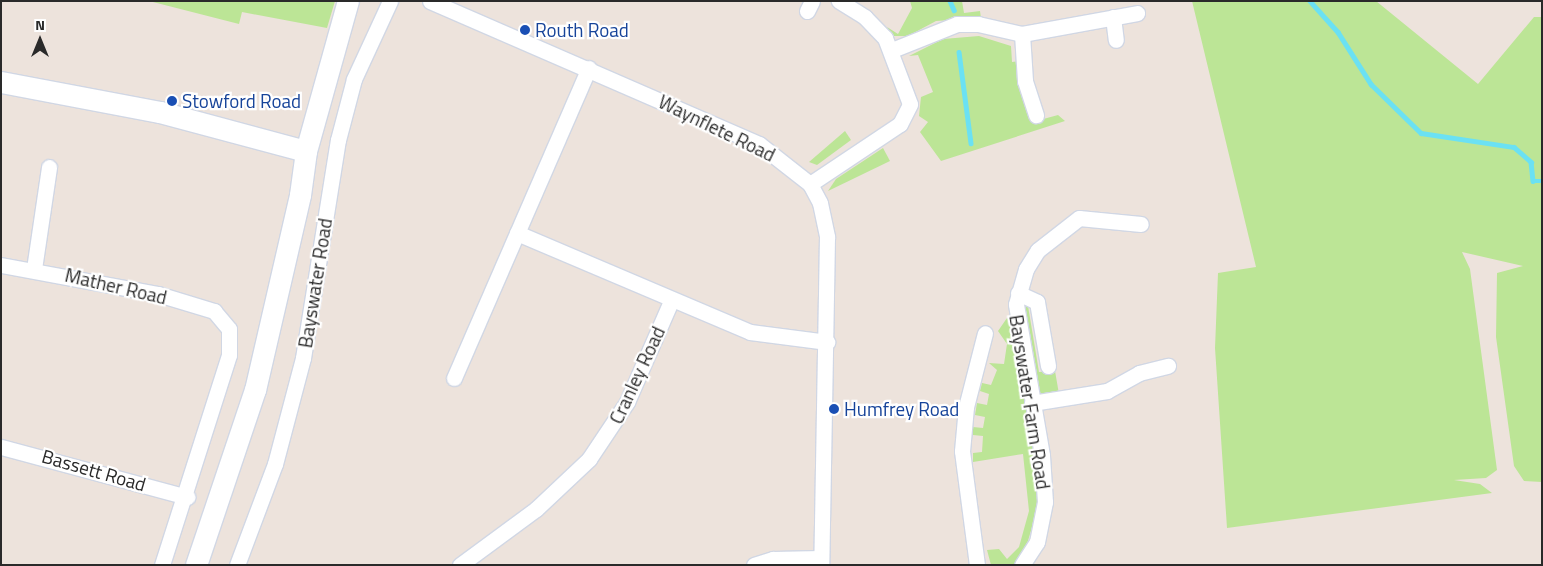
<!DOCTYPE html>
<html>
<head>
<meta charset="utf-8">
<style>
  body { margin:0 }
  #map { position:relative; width:1543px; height:566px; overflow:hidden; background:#ede3dc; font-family:"Titillium Web",sans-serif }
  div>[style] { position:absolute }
  .green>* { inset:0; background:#bce596 }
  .stream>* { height:4.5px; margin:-2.25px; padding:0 2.25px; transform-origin:2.25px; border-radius:2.25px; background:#6be1f3 }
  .roads { filter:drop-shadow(1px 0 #d1d7e4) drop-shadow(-1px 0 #d1d7e4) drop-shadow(0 1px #d1d7e4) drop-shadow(0 -1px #d1d7e4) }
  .street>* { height:15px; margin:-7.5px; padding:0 7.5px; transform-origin:7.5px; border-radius:7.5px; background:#fff }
  .secondary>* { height:21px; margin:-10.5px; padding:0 10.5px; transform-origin:10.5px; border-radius:10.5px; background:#fff }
  .dots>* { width:14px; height:14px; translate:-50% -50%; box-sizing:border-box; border:2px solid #fff; border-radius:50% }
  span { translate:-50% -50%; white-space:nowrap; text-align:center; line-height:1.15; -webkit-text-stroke:4.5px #fff; paint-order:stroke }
  .transit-label { font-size:19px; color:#164399 }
  .left { translate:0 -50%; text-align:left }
  .street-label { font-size:19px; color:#2a2a2a }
  .frame { position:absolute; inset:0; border:2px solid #2a2a2a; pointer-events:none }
  .north { position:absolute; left:15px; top:15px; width:50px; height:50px; -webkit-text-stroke:4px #fff; paint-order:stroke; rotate:0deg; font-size:14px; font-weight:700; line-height:20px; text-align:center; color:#2a2a2a }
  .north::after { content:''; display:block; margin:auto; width:18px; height:22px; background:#2a2a2a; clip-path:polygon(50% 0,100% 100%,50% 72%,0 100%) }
</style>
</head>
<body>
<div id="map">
  <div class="green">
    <i style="clip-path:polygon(149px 1px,335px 1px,327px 28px,242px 12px,239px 24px)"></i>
    <i style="clip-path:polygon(910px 1px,962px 1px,964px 13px,980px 11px,981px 18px,936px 21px,908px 36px,893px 36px,887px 27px,898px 34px,912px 8px)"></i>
    <i style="clip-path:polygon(1192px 1px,1376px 1px,1478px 84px,1534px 17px,1542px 17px,1542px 482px,1524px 481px,1514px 466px,1496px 337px,1497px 273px,1523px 266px,1462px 252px,1470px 269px,1497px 470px,1486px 478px,1454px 480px,1480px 484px,1492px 493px,1227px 528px,1215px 348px,1218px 273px,1256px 267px)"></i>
    <i style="clip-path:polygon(979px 36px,1011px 46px,1012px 62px,1020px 61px,1036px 121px,1058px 115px,1065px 121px,941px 161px,920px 132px,928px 122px,919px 116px,921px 97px,933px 92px,918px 55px,909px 56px,943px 39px)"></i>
    <i style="clip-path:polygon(845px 131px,851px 140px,817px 165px,809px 162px)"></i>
    <i style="clip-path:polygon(883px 148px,890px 161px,828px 191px,836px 179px)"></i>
    <i style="clip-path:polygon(1027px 300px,1039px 372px,1055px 371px,1059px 394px,1035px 394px,1022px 305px)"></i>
    <i style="clip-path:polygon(1007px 318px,1014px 325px,1036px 456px,1039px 504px,1024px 554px,1014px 565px,991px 565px,987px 550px,999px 549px,1007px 559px,1019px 547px,1029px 511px,1023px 454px,973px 462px,973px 453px,982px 452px,983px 436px,973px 435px,973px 427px,983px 428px,985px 417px,975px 415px,977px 403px,987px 405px,989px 394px,980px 391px,982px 383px,991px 385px,997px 370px,989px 363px,1004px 364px,1007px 344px,998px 331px)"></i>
  </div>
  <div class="stream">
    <i style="left:950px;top:1px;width:10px;rotate:66deg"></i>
    <i style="left:1310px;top:1px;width:42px;rotate:47.9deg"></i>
    <i style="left:1338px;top:32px;width:62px;rotate:57.6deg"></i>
    <i style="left:1371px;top:84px;width:70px;rotate:44.4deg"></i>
    <i style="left:1421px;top:133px;width:94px;rotate:8.6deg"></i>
    <i style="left:1514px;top:147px;width:23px;rotate:41deg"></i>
    <i style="left:1531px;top:162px;width:19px;rotate:84deg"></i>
    <i style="left:1533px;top:181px;width:9px"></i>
    <i style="left:959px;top:52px;width:92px;rotate:82.5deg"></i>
  </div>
  <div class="roads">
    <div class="street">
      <i style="left:430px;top:1px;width:359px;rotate:23.5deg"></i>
      <i style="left:759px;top:144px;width:65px;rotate:38.1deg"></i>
      <i style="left:810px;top:184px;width:21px;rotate:62deg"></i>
      <i style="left:820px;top:203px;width:35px;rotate:78deg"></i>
      <i style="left:827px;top:237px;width:328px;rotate:91deg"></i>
      <i style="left:807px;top:11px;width:11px;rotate:-63deg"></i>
      <i style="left:1113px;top:17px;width:23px;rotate:83deg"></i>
      <i style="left:1022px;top:34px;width:47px;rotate:86.3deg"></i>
      <i style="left:1025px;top:81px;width:36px;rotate:72deg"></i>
      <i style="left:892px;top:50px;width:70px;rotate:-21.8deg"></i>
      <i style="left:957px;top:24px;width:21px"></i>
      <i style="left:978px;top:24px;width:45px;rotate:12.8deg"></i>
      <i style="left:1022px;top:34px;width:117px;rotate:-10.3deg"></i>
      <i style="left:810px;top:184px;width:108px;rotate:-33.7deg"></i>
      <i style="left:900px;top:124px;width:22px;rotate:-63deg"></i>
      <i style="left:910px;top:104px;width:71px;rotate:-110.7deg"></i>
      <i style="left:885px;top:38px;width:29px;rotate:-134deg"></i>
      <i style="left:865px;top:17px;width:31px;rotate:-148deg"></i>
      <i style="left:517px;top:233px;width:253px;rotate:23deg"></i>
      <i style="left:750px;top:332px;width:78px;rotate:7.4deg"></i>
      <i style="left:1px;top:265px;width:160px;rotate:10.5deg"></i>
      <i style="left:158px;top:294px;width:59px;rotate:16.9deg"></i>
      <i style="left:214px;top:311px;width:23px;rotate:50deg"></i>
      <i style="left:229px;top:329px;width:26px;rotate:90deg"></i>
      <i style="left:229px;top:355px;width:220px;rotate:107.7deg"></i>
      <i style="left:34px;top:269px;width:103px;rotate:-81.6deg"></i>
      <i style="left:1018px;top:293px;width:21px;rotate:25deg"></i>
      <i style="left:1037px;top:302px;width:65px;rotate:80.2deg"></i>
      <i style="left:454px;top:378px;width:338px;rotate:-66.5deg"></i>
      <i style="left:1032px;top:403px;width:76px;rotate:-9.1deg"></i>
      <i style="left:1107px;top:391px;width:37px;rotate:-29deg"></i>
      <i style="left:1139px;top:373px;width:30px;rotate:-14deg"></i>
      <i style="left:1px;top:447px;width:193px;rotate:15deg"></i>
      <i style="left:237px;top:565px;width:108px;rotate:-69.4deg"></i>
      <i style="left:275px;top:464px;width:110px;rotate:-75.2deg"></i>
      <i style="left:303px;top:358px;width:221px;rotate:-80.9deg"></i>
      <i style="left:338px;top:140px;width:63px;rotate:-75.3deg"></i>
      <i style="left:354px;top:79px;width:86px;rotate:-65.2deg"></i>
      <i style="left:460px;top:565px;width:94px;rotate:-36.4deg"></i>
      <i style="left:536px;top:509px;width:73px;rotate:-43.3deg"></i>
      <i style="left:589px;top:459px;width:69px;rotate:-56.3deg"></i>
      <i style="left:627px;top:402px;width:112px;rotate:-66.4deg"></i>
      <i style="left:754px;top:565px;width:20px;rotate:-18deg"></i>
      <i style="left:773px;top:559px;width:48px;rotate:-1.2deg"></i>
      <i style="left:977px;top:565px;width:115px;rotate:-97.5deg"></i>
      <i style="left:962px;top:451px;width:44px;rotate:-84.8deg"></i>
      <i style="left:966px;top:407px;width:76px;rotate:-75.6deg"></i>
      <i style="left:1022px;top:565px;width:27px;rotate:-57deg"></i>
      <i style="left:1037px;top:542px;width:41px;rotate:-78.7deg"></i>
      <i style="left:1045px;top:502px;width:47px;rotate:-93.7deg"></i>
      <i style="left:1042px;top:455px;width:153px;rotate:-99.8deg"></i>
      <i style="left:1016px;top:304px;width:36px;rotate:-74deg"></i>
      <i style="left:1026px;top:269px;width:22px;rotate:-58deg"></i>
      <i style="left:1038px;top:250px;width:52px;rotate:-38deg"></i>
      <i style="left:1079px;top:218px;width:62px;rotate:5.5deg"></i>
    </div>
    <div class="secondary">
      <i style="left:1px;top:82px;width:162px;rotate:10.7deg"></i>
      <i style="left:160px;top:112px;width:151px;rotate:15deg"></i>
      <i style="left:196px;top:565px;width:185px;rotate:-71.4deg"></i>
      <i style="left:255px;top:390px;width:200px;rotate:-77deg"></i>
      <i style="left:300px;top:195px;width:44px;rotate:-82.2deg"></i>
      <i style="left:306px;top:151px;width:156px;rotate:-74.4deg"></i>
    </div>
  </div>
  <div class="dots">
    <i style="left:525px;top:30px;background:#1a4fb4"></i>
    <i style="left:172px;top:101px;background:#1a4fb4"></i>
    <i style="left:834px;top:409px;background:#1a4fb4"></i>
  </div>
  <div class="transit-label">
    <span class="left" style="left:535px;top:30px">Routh Road</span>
    <span class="left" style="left:182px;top:101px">Stowford Road</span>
    <span class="left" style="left:844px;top:409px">Humfrey Road</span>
  </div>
  <div class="street-label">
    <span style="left:717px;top:128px;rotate:26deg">Waynflete Road</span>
    <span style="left:315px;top:283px;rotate:-81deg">Bayswater Road</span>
    <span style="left:116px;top:286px;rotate:13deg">Mather Road</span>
    <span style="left:637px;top:375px;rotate:-65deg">Cranley Road</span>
    <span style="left:1030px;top:402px;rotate:81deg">Bayswater Farm Road</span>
    <span style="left:94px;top:470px;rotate:16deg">Bassett Road</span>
  </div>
  <div class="frame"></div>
  <div class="north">N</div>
</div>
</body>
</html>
